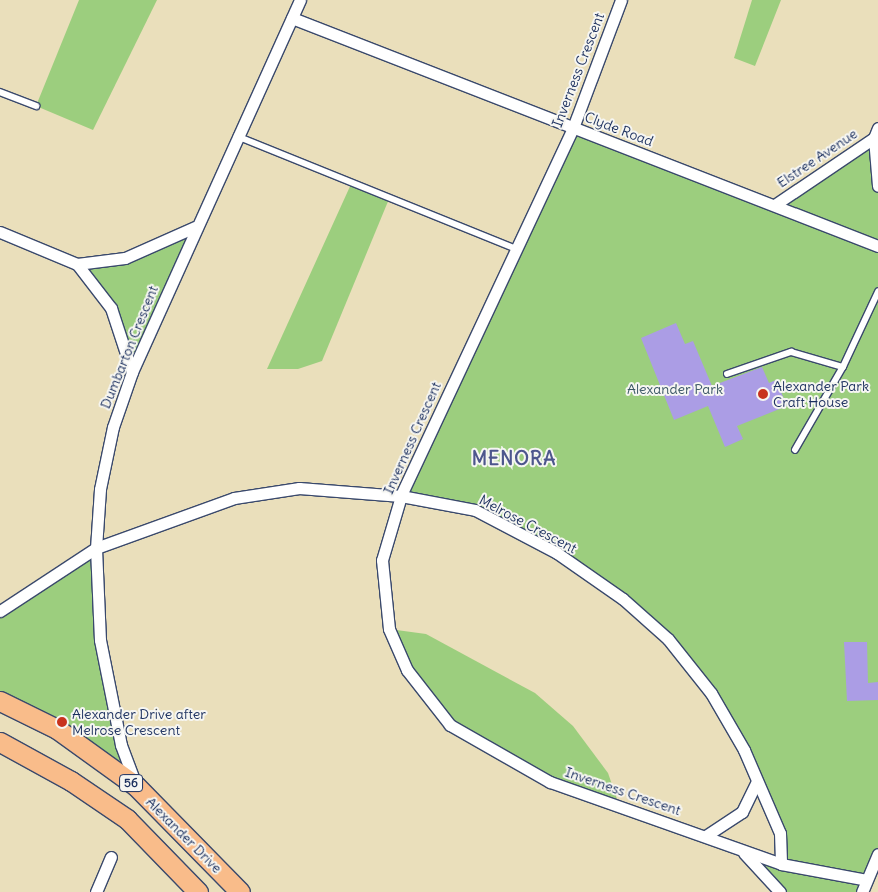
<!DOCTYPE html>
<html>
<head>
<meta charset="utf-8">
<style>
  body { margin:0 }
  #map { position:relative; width:878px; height:892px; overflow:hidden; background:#eadfbb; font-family:Delius,sans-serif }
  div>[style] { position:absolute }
  .green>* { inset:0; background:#9cce7e }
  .building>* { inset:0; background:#ab9de5 }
  .roads { filter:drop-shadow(1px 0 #3a496c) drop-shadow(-1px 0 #3a496c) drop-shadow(0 1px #3a496c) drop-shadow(0 -1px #3a496c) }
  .lane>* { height:5.5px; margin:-2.75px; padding:0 2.75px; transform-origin:2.75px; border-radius:2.75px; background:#fff }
  .street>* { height:11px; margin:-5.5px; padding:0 5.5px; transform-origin:5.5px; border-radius:5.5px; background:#fff }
  .primary>* { height:19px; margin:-9.5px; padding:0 9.5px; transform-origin:9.5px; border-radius:9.5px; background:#f9bc8a }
  .dots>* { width:14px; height:14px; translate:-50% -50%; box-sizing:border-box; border:2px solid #f6f6f2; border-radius:50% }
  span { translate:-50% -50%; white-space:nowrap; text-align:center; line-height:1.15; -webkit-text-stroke:4px #f6f6f2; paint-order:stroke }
  .shield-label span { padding:1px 4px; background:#f6f6f2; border:1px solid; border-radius:4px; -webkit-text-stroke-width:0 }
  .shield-label { font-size:12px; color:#1b2f5e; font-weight:700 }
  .street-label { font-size:14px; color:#1b2f5e }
  .poi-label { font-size:14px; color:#1b2f5e }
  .left { translate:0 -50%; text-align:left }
  .park-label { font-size:14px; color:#3b5766 }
  .district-label { font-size:19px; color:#4d568d; font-weight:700; letter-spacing:1px }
</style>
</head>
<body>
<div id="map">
  <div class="green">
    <i style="clip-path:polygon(79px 0,157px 0,93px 130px,36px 106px)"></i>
    <i style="clip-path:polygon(752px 0,781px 0,755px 66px,734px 58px)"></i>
    <i style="clip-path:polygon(573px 128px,776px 204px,874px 138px,878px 186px,878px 854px,862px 892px,780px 892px,743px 851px,781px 864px,780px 833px,711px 693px,623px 599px,475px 510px,401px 496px)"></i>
    <i style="clip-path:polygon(352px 182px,389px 199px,322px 361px,298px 369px,267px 369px)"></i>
    <i style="clip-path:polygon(195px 227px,132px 372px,111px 308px,77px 264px,125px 258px)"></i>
    <i style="clip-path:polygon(96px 548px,100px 640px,136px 786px,0 694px,0 611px)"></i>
    <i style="clip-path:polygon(389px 629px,426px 634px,535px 693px,573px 726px,608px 773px,619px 805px,550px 782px,450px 725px,407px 670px)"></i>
  </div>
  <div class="building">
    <i style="clip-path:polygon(676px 323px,685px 344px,693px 341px,712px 386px,762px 367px,769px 383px,776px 380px,787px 406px,737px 426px,743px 439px,725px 447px,708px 406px,674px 420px,641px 338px)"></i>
    <i style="clip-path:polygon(844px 642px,867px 642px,868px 683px,878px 682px,878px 700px,847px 701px)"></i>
  </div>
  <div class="roads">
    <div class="lane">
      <i style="left:0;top:92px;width:39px;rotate:21deg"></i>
      <i style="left:237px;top:136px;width:301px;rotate:22deg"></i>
      <i style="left:727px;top:374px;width:68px;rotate:-19deg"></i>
      <i style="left:791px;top:352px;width:54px;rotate:16.1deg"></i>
      <i style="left:795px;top:450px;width:96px;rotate:-60deg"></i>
      <i style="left:843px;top:367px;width:83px;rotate:-65deg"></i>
    </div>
    <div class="street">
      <i style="left:621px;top:0;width:137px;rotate:110.6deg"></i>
      <i style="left:573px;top:128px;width:406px;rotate:115.1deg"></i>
      <i style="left:401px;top:496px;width:67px;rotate:106.5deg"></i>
      <i style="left:382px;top:560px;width:69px;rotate:84.2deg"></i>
      <i style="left:389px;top:629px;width:45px;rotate:66.3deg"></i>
      <i style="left:407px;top:670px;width:70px;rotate:52deg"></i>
      <i style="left:450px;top:725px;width:115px;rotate:29.7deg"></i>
      <i style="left:550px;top:782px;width:245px;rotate:19.5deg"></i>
      <i style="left:781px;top:864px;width:87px;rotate:10.5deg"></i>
      <i style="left:292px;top:18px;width:629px;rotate:21.26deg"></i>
      <i style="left:878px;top:128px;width:11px;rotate:112deg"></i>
      <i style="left:874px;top:138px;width:48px;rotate:85.2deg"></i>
      <i style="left:776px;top:204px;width:118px;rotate:-34deg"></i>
      <i style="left:0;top:232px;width:83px;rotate:22.6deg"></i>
      <i style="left:77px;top:264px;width:48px;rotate:-7.1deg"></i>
      <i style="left:125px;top:258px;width:77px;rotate:-23.9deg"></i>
      <i style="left:77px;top:264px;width:56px;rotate:52.3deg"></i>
      <i style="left:111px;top:308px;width:67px;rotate:71.8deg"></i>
      <i style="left:0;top:611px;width:115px;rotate:-33.3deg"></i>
      <i style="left:96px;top:548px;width:147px;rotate:-19.9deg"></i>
      <i style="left:234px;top:498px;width:66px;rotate:-8.7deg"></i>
      <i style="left:299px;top:488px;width:102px;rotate:4.5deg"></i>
      <i style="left:401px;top:496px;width:75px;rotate:10.7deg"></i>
      <i style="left:475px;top:510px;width:93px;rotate:27.7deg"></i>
      <i style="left:557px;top:553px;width:80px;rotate:34.9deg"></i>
      <i style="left:623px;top:599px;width:60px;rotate:41.6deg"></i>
      <i style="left:668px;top:639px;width:69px;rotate:51.5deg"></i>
      <i style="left:711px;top:693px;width:66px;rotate:59.9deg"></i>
      <i style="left:744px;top:750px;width:90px;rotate:66.6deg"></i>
      <i style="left:780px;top:833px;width:31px;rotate:88deg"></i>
      <i style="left:136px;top:785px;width:43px;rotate:-110.6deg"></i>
      <i style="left:121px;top:745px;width:107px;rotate:-101.3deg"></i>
      <i style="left:100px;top:640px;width:92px;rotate:-92.5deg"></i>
      <i style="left:96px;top:548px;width:59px;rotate:-86.1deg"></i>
      <i style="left:100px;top:489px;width:63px;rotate:-78.2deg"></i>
      <i style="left:113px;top:427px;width:58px;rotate:-70.9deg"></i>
      <i style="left:132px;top:372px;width:408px;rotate:-65.7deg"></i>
      <i style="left:707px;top:835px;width:42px;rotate:-33.3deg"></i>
      <i style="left:742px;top:812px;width:34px;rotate:-64deg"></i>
      <i style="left:744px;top:853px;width:53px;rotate:47.3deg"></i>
      <i style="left:96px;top:892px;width:38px;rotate:-67deg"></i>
      <i style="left:862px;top:892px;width:41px;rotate:-67.2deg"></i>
    </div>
    <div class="primary">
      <i style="left:0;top:701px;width:64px;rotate:26.2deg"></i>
      <i style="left:57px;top:729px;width:97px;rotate:35.8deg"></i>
      <i style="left:136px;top:786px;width:148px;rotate:45.5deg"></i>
      <i style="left:0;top:742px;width:81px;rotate:28.8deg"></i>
      <i style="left:71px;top:781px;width:68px;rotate:34.2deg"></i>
      <i style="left:127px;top:819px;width:102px;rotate:45.8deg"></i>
    </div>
  </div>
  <div class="dots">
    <i style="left:763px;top:394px;background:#c8321e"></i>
    <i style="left:62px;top:722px;background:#c8321e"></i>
  </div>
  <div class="shield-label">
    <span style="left:131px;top:783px">56</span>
  </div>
  <div class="street-label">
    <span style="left:578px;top:70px;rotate:-69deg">Inverness Crescent</span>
    <span style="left:619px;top:129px;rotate:21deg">Clyde Road</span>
    <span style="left:817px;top:158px;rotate:-34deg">Elstree Avenue</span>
    <span style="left:129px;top:347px;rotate:-68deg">Dumbarton Crescent</span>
    <span style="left:412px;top:438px;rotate:-66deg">Inverness Crescent</span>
    <span style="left:528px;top:524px;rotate:28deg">Melrose Crescent</span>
    <span style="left:623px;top:791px;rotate:19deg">Inverness Crescent</span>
    <span style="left:184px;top:835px;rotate:45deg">Alexander Drive</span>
  </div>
  <div class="poi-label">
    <span class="left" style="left:773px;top:394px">Alexander Park<br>Craft House</span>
    <span class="left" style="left:72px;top:722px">Alexander Drive after<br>Melrose Crescent</span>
  </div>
  <div class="park-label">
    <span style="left:675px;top:389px">Alexander Park</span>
  </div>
  <div class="district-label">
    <span style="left:514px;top:459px">MENORA</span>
  </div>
</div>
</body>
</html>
